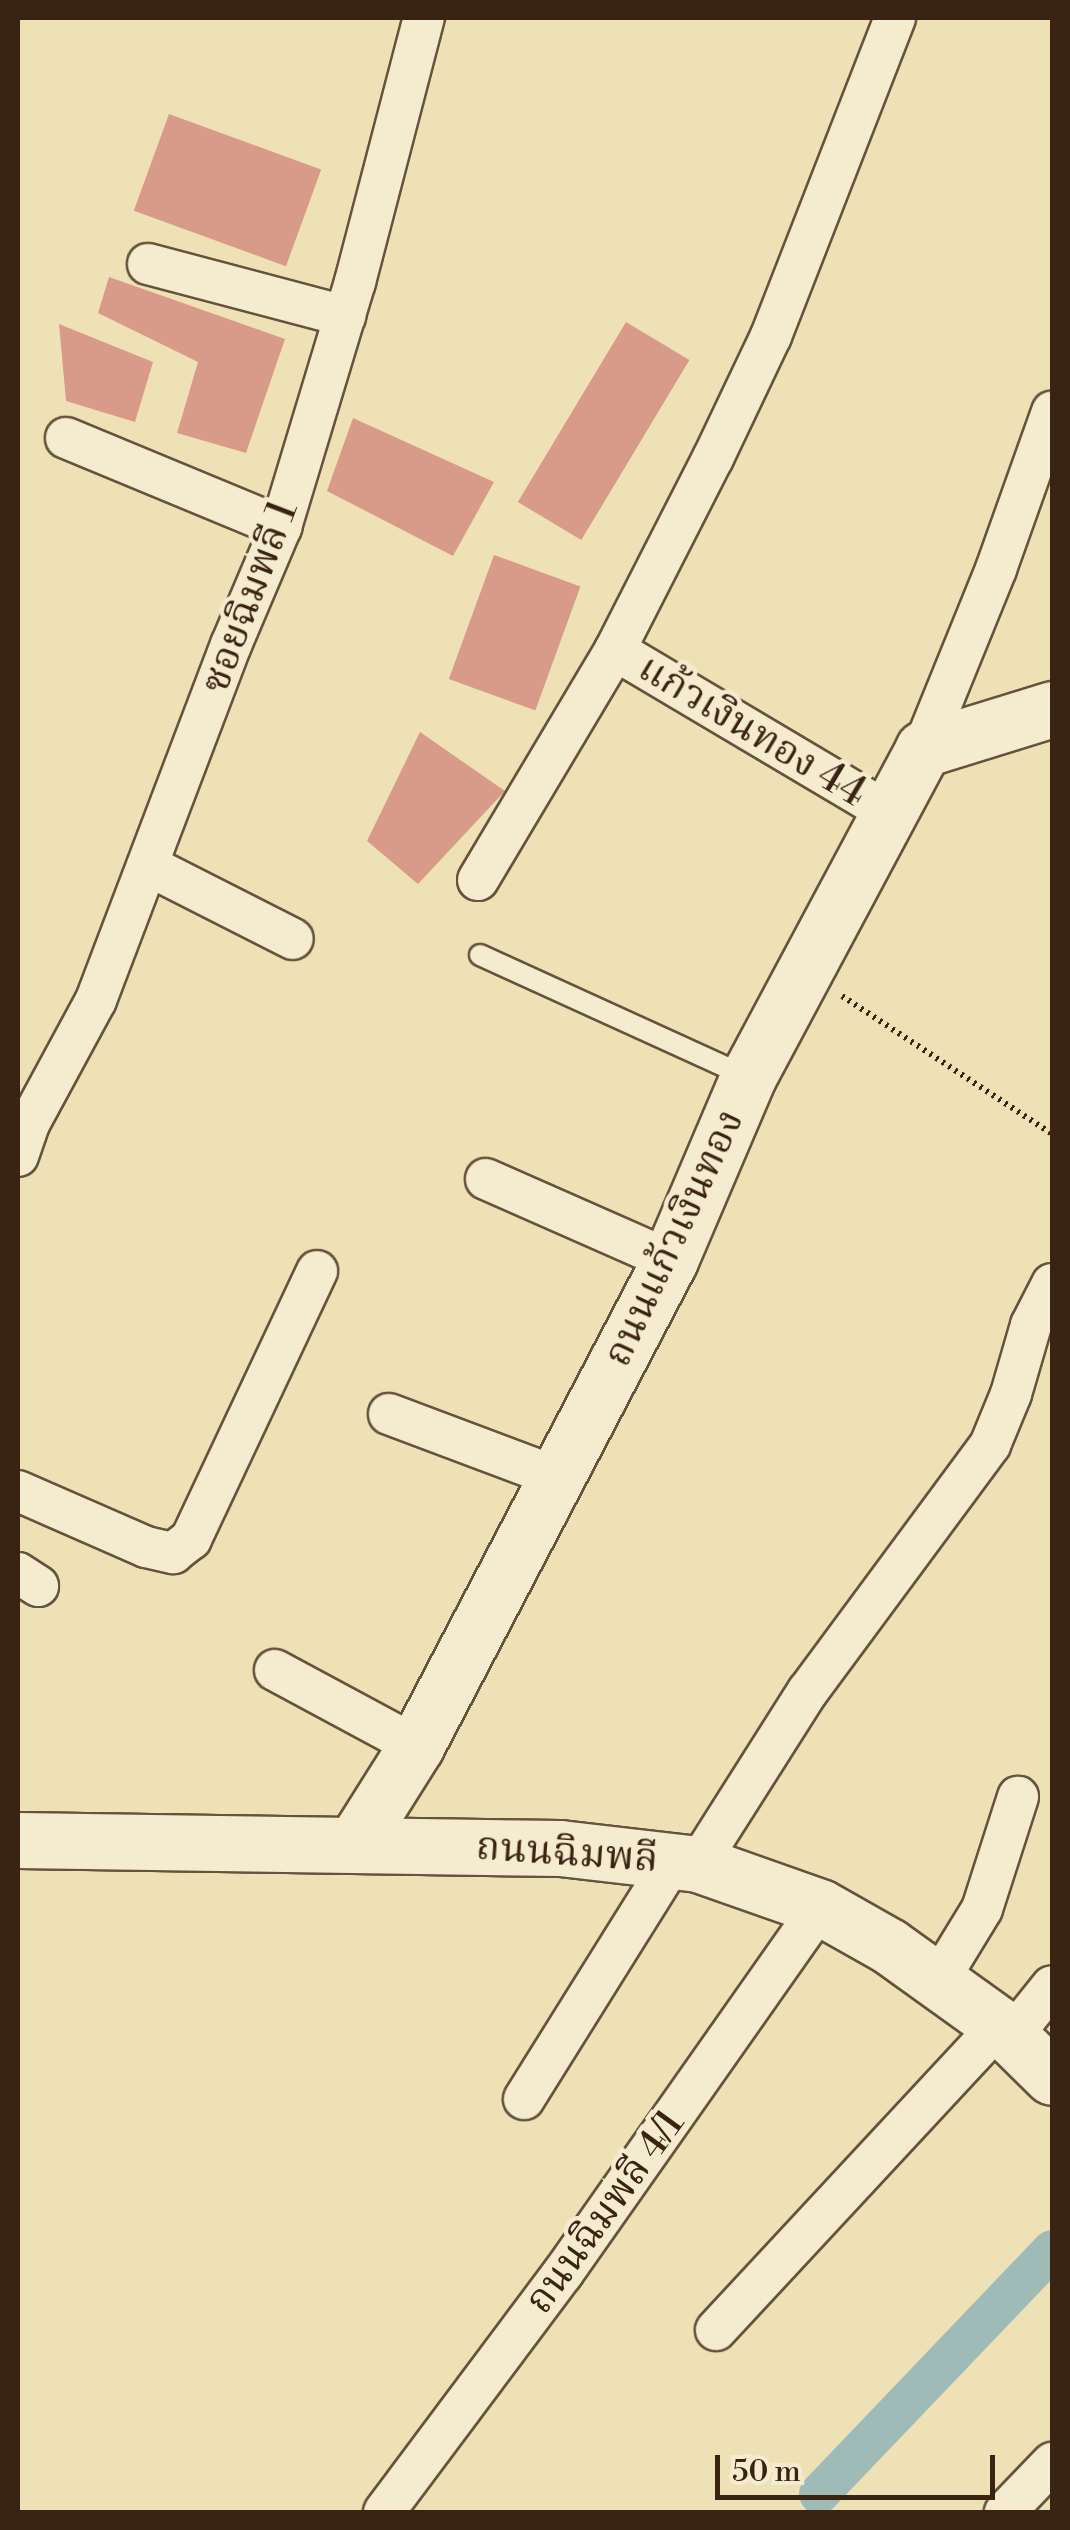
<!DOCTYPE html>
<html>
<head>
<meta charset="utf-8">
<style>
  body { margin:0 }
  #map { position:relative; width:1070px; height:2530px; overflow:hidden; background:#efe1b6; font-family:"Libre Bodoni","Noto Serif Thai",serif }
  div>[style] { position:absolute }
  .canal>* { height:40px; margin:-20px; padding:0 20px; transform-origin:20px; border-radius:20px; background:#9ebbb8 }
  .building>* { inset:0; background:#d99b89; transform-origin:0 0 }
  .path>* { height:6px; margin-top:-3px; transform-origin:0; background:repeating-linear-gradient(90deg,#3a2312 0 2.5px,transparent 0 7.5px) }
  .roads { filter:drop-shadow(2px 0 #67523b) drop-shadow(-2px 0 #67523b) drop-shadow(0 2px #67523b) drop-shadow(0 -2px #67523b) }
  .lane>* { height:20px; margin:-10px; padding:0 10px; transform-origin:10px; border-radius:10px; background:#f5ecd0 }
  .street>* { height:40px; margin:-20px; padding:0 20px; transform-origin:20px; border-radius:20px; background:#f5ecd0 }
  .secondary>* { height:55px; margin:-27.5px; padding:0 27.5px; transform-origin:27.5px; border-radius:27.5px; background:#f5ecd0 }
  span { translate:-50% -50%; white-space:nowrap; text-align:center; line-height:1.15; -webkit-text-stroke:9px #f5ecd0; paint-order:stroke }
  .street-label { font-size:40px; color:#3a2312 }
  .frame { position:absolute; inset:0; border:20px solid #3a2312; pointer-events:none }
  .scale { position:absolute; left:715px; top:2455px; width:280px; height:45px; box-sizing:border-box; border:5px solid #3a2312; border-top:0; padding-left:12px; font-size:30px; line-height:35px; white-space:nowrap; color:#3a2312; -webkit-text-stroke:8px #f5ecd0; paint-order:stroke }
</style>
</head>
<body>
<div id="map">
  <div class="canal">
    <i style="left:819px;top:2494px;width:337px;rotate:-46.3deg"></i>
  </div>
  <div class="building">
    <i style="left:169px;top:114px;width:162px;height:103px;rotate:20deg"></i>
    <i style="clip-path:polygon(109px 277px,285px 339px,246px 453px,177px 433px,198px 362px,98px 313px)"></i>
    <i style="left:626px;top:322px;width:74px;height:210px;rotate:31deg"></i>
    <i style="clip-path:polygon(59px 324px,153px 362px,135px 422px,66px 401px)"></i>
    <i style="clip-path:polygon(353px 418px,494px 482px,453px 556px,327px 491px)"></i>
    <i style="left:494px;top:555px;width:92px;height:132px;rotate:20deg"></i>
    <i style="clip-path:polygon(420px 732px,505px 791px,418px 884px,367px 841px)"></i>
  </div>
  <div class="path">
    <i style="left:842px;top:996px;width:251px;rotate:33.3deg"></i>
  </div>
  <div class="roads">
    <div class="lane">
      <i style="left:480px;top:955px;width:292px;rotate:24.5deg"></i>
    </div>
    <div class="street">
      <i style="left:148px;top:264px;width:204px;rotate:14.8deg"></i>
      <i style="left:66px;top:438px;width:233px;rotate:22.5deg"></i>
      <i style="left:615px;top:650px;width:317px;rotate:30.7deg"></i>
      <i style="left:923px;top:749px;width:194px;rotate:-67.9deg"></i>
      <i style="left:996px;top:569px;width:167px;rotate:-70.4deg"></i>
      <i style="left:149px;top:866px;width:161px;rotate:26.9deg"></i>
      <i style="left:478px;top:880px;width:268px;rotate:-59.2deg"></i>
      <i style="left:615px;top:650px;width:216px;rotate:-63deg"></i>
      <i style="left:713px;top:458px;width:135px;rotate:-64.6deg"></i>
      <i style="left:771px;top:336px;width:341px;rotate:-68.7deg"></i>
      <i style="left:18px;top:1156px;width:36px;rotate:-71deg"></i>
      <i style="left:30px;top:1122px;width:139px;rotate:-61.6deg"></i>
      <i style="left:96px;top:1000px;width:380px;rotate:-69.2deg"></i>
      <i style="left:231px;top:645px;width:128px;rotate:-67deg"></i>
      <i style="left:281px;top:527px;width:256px;rotate:-73.2deg"></i>
      <i style="left:355px;top:282px;width:273px;rotate:-75.4deg"></i>
      <i style="left:486px;top:1179px;width:201px;rotate:23.8deg"></i>
      <i style="left:389px;top:1414px;width:179px;rotate:20.6deg"></i>
      <i style="left:18px;top:1491px;width:140px;rotate:23.6deg"></i>
      <i style="left:146px;top:1547px;width:28px;rotate:13deg"></i>
      <i style="left:173px;top:1553px;width:23px;rotate:-38deg"></i>
      <i style="left:191px;top:1539px;width:296px;rotate:-64.8deg"></i>
      <i style="left:18px;top:1573px;width:24px;rotate:33deg"></i>
      <i style="left:275px;top:1670px;width:160px;rotate:28.3deg"></i>
      <i style="left:698px;top:1864px;width:205px;rotate:-57.6deg"></i>
      <i style="left:808px;top:1691px;width:306px;rotate:-53.5deg"></i>
      <i style="left:990px;top:1445px;width:55px;rotate:-67.6deg"></i>
      <i style="left:1011px;top:1394px;width:72px;rotate:-73.8deg"></i>
      <i style="left:1031px;top:1325px;width:46px;rotate:-62.9deg"></i>
      <i style="left:938px;top:1981px;width:84px;rotate:-58.6deg"></i>
      <i style="left:982px;top:1909px;width:118px;rotate:-72.2deg"></i>
      <i style="left:1011px;top:2037px;width:65px;rotate:-51.2deg"></i>
      <i style="left:524px;top:2099px;width:283px;rotate:-58deg"></i>
      <i style="left:716px;top:2330px;width:416px;rotate:-47.1deg"></i>
      <i style="left:384px;top:2512px;width:299px;rotate:-53.2deg"></i>
      <i style="left:563px;top:2273px;width:447px;rotate:-54.9deg"></i>
      <i style="left:1005px;top:2512px;width:68px;rotate:-46.2deg"></i>
    </div>
    <div class="secondary">
      <i style="left:18px;top:1840px;width:542px;rotate:0.85deg"></i>
      <i style="left:560px;top:1848px;width:139px;rotate:6.6deg"></i>
      <i style="left:698px;top:1864px;width:129px;rotate:19.4deg"></i>
      <i style="left:820px;top:1907px;width:79px;rotate:29.5deg"></i>
      <i style="left:889px;top:1946px;width:135px;rotate:35.7deg"></i>
      <i style="left:999px;top:2025px;width:74px;rotate:44.5deg"></i>
      <i style="left:355px;top:1843px;width:115px;rotate:-57.8deg"></i>
      <i style="left:416px;top:1746px;width:548px;rotate:-62.41deg"></i>
      <i style="left:670px;top:1260px;width:199px;rotate:-66.9deg"></i>
      <i style="left:748px;top:1077px;width:372px;rotate:-61.9deg"></i>
      <i style="left:923px;top:749px;width:135px;rotate:-17.2deg"></i>
    </div>
  </div>
  <div class="street-label">
    <span style="left:250px;top:597px;rotate:-69deg">ซอยฉิมพลี 1</span>
    <span style="left:752px;top:731px;rotate:31deg">แก้วเงินทอง 44</span>
    <span style="left:674px;top:1238px;rotate:-65deg">ถนนแก้วเงินทอง</span>
    <span style="left:567px;top:1853px;rotate:4deg">ถนนฉิมพลี</span>
    <span style="left:605px;top:2212px;rotate:-54deg">ถนนฉิมพลี 4/1</span>
  </div>
  <div class="frame"></div>
  <div class="scale">50 m</div>
</div>
</body>
</html>
